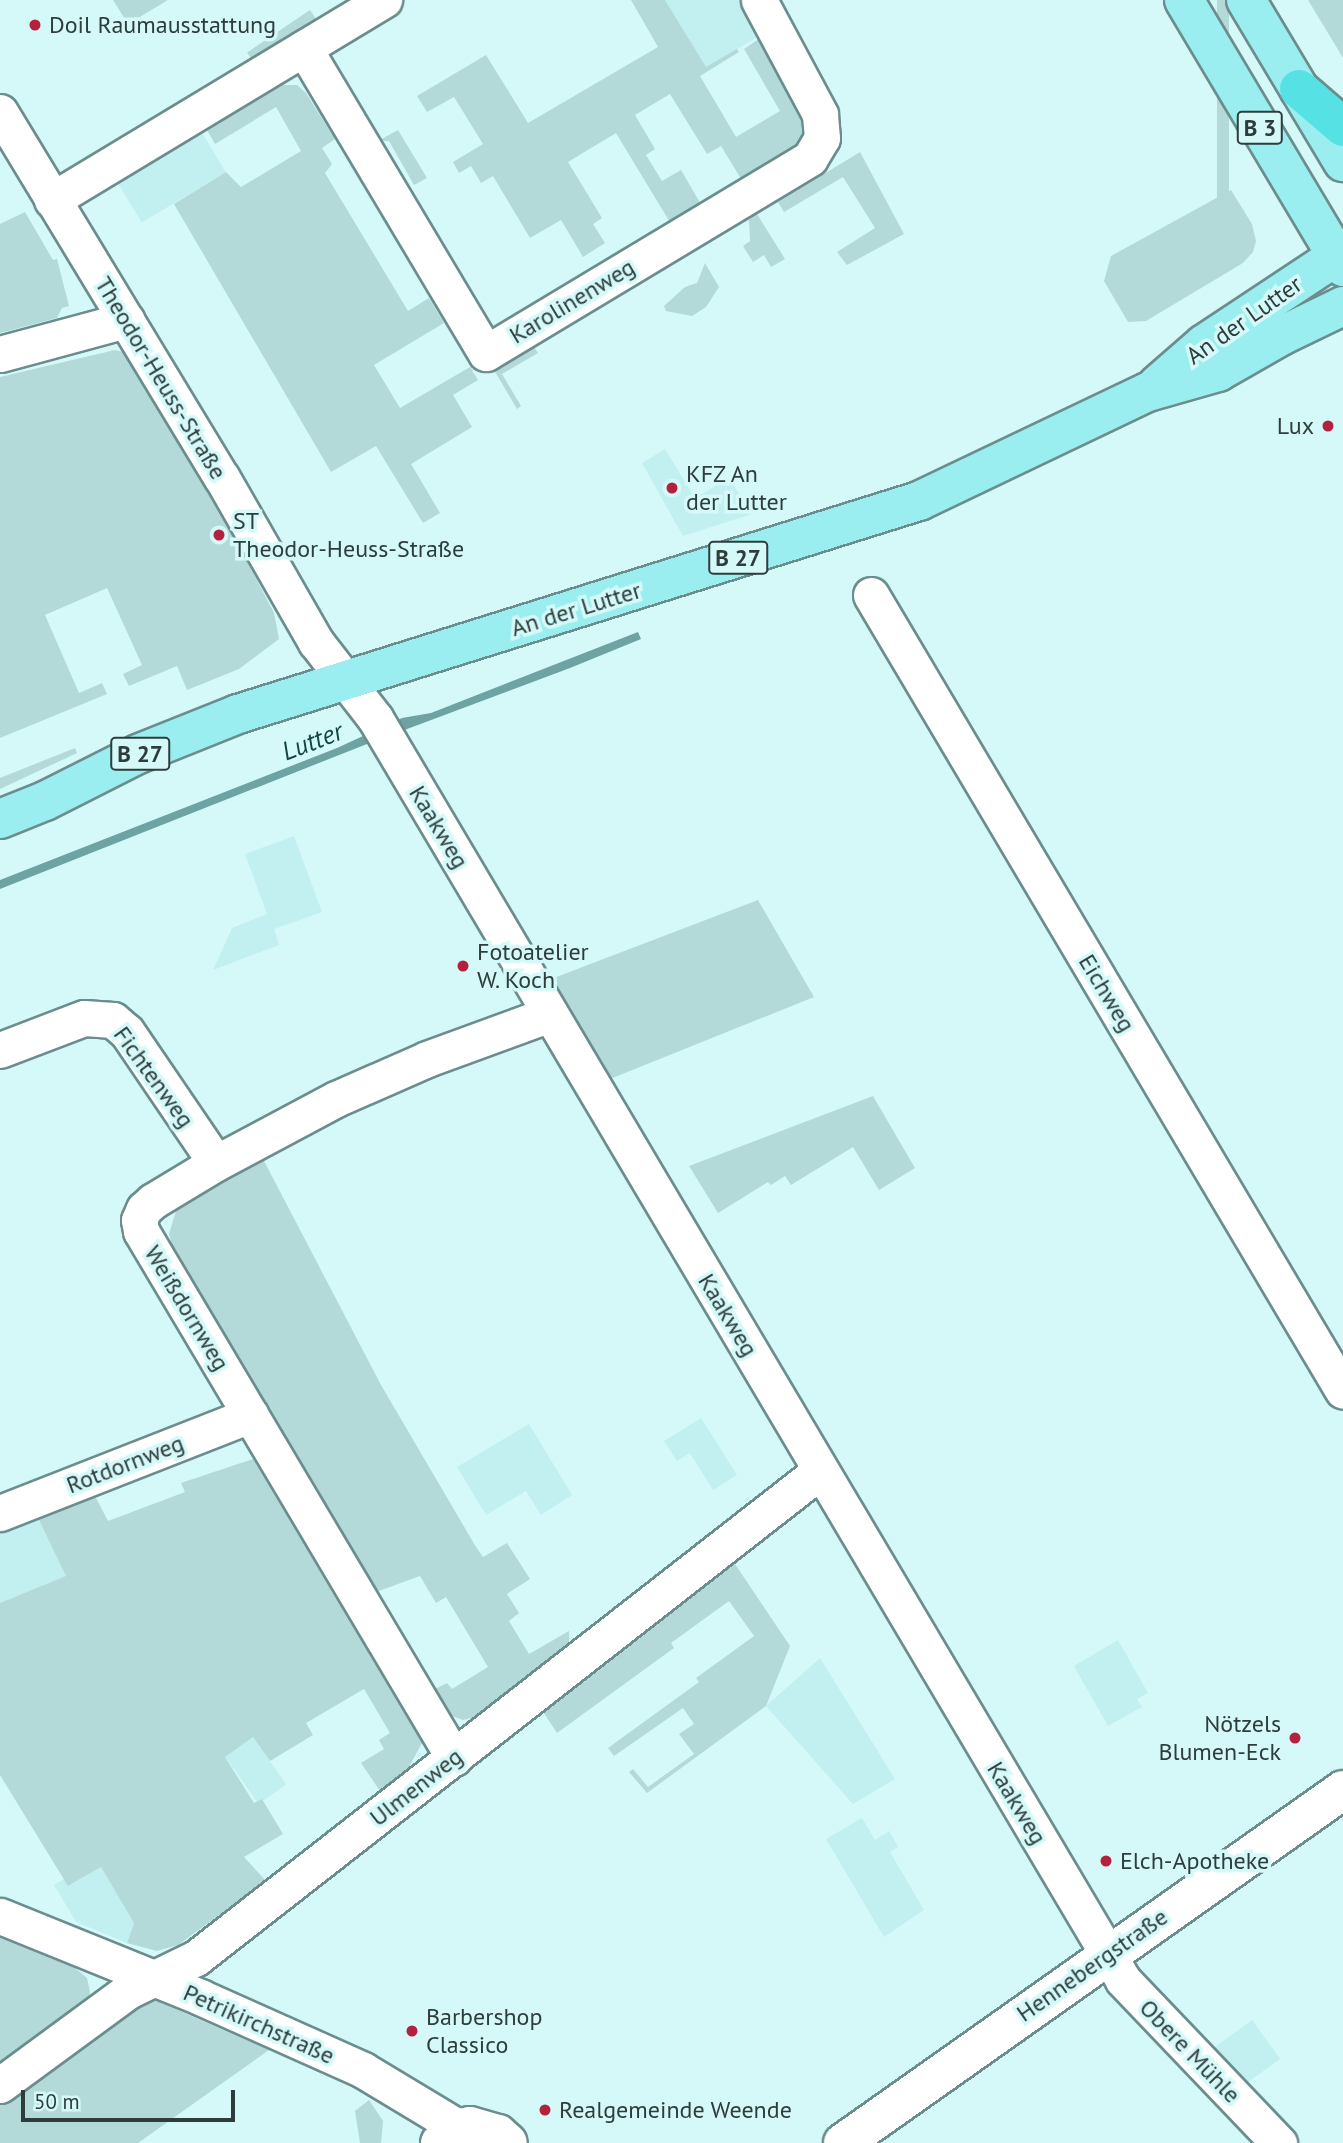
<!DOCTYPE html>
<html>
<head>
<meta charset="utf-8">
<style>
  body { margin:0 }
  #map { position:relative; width:1343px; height:2143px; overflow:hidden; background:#d5f9f9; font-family:"PT Sans",sans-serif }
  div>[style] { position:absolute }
  .built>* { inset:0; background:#c2efef; transform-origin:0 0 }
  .green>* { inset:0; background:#b4d9d9; transform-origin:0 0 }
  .water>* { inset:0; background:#6da3a3 }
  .roads { filter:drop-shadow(2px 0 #6c8d8d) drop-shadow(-2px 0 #6c8d8d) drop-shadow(0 2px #6c8d8d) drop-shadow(0 -2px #6c8d8d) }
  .street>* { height:35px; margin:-17.5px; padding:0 17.5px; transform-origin:17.5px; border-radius:17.5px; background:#fff }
  .secondary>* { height:38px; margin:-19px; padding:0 19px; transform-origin:19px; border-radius:19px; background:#fff }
  .primary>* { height:38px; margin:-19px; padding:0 19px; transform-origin:19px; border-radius:19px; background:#9aeeef }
  .highway>* { height:38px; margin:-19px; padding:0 19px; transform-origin:19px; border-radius:19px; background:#56e2e4 }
  .dots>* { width:19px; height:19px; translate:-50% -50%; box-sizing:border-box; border:4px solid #d5f9f9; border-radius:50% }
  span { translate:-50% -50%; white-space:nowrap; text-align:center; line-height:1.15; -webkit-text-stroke:7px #d5f9f9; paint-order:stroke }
  .shield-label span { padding:2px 5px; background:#d5f9f9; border:2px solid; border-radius:5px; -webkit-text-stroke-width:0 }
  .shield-label { font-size:23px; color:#2e3c3c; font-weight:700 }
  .poi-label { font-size:24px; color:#2e3c3c }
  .left { translate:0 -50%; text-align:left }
  .right { translate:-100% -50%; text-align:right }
  .street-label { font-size:24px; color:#2e3c3c }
  .water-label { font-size:26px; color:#144; font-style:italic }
  .scale { position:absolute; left:21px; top:2090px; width:214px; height:32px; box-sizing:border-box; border:4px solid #2e3c3c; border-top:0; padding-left:9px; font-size:21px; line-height:24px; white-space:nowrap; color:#2e3c3c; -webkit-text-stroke:5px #d5f9f9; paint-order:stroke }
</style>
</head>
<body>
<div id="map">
  <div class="built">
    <i style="clip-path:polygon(665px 0,740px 0,759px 36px,706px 68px)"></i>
    <i style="left:201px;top:131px;width:48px;height:98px;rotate:59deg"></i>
    <i style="clip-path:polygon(665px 449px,695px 498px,729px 478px,752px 514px,683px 536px,642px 463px)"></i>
    <i style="clip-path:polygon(294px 836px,322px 912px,274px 929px,279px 945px,213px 970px,232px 928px,267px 914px,245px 854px)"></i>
    <i style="clip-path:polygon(701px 1418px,737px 1475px,713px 1490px,690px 1453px,677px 1461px,664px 1441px)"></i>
    <i style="clip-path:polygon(529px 1424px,572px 1495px,541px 1515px,526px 1491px,486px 1515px,457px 1467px)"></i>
    <i style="clip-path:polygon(38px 1518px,67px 1576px,0 1603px,0 1533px)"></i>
    <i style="clip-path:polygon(1118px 1640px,1148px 1693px,1137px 1699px,1142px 1707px,1108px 1726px,1074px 1666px)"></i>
    <i style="clip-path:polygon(820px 1658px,895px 1779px,853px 1804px,766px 1706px)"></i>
    <i style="left:253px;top:1737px;width:58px;height:34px;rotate:55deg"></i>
    <i style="clip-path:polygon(862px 1818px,875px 1840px,889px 1831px,898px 1847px,890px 1852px,924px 1910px,884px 1937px,826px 1839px)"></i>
    <i style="clip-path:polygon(101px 1867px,134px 1923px,127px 1943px,76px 1922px,54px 1885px,64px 1879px,69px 1886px)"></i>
    <i style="left:1252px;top:2020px;width:48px;height:51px;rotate:54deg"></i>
  </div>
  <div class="green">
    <i style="clip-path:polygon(113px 0,168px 0,128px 24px)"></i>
    <i style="clip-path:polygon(631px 0,665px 0,706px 67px,737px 49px,739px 52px,700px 76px,736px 137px,780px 111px,744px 49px,760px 38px,806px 127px,800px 149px,743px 182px,721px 146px,707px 154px,670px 94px,635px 115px,655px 149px,646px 155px,662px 181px,681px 170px,702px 206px,671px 224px,616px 133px,568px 162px,602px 218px,593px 224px,605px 243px,583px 257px,561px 220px,530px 238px,493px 176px,481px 183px,471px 166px,459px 173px,453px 162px,483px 144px,454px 97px,427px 112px,417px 96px,486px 55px,528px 123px,658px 47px)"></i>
    <i style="left:1217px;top:0;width:12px;height:209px"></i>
    <i style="clip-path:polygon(1308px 0,1343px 0,1343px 58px)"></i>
    <i style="left:310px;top:10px;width:11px;height:76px;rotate:56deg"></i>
    <i style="clip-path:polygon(283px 85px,297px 85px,306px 93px,335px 139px,322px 148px,332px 164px,325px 173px,408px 311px,429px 298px,444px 323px,374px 365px,400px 408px,470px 367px,478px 380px,453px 395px,472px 427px,411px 464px,440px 513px,423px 523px,376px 446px,331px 472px,174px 204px,226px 172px,241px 187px,301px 151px,276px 107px,215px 144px,207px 130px)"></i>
    <i style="clip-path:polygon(398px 130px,427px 178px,414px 185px,389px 141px,378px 141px)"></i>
    <i style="clip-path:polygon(860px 152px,904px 234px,847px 265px,837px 252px,875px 228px,843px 177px,784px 212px,778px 202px)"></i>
    <i style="clip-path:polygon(1231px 190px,1252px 224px,1256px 241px,1253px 252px,1243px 263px,1146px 321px,1128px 322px,1104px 281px,1111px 256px)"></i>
    <i style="clip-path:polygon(25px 212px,53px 260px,57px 259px,69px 306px,62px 308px,57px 318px,0 333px,0 224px)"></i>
    <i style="clip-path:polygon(757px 214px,785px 259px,771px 267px,764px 255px,753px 262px,743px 246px,750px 241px,749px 219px)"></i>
    <i style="clip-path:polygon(705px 263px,719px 287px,706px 307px,692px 316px,666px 311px,664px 306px,685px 287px,697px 283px)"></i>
    <i style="clip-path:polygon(534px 347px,538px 353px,502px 374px,521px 406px,517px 409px,494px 370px)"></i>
    <i style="clip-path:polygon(115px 350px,123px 352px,131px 359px,218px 506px,274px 613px,279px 639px,239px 669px,187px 690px,177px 666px,129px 686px,123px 674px,142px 665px,107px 588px,45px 615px,79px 693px,102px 683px,107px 694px,0 738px,0 377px)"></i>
    <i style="clip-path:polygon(75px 748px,77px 753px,0 789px,0 778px)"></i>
    <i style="clip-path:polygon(758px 900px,814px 997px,610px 1079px,551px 979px)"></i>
    <i style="clip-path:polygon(873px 1096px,915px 1168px,879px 1190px,853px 1147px,791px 1185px,785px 1176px,771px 1185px,768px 1182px,718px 1213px,689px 1166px)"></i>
    <i style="clip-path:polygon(263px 1159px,381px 1385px,476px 1547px,483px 1557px,507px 1543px,530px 1579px,507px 1594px,519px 1613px,509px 1621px,529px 1654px,569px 1631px,569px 1644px,475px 1717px,463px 1720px,452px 1716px,435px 1689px,447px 1683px,452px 1689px,488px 1667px,446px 1597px,436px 1603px,420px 1576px,376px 1592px,172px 1245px,169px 1234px,176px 1211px)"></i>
    <i style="clip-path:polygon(253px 1459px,422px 1743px,409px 1767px,380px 1791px,361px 1763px,384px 1749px,379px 1740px,390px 1733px,364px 1689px,306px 1723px,313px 1735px,270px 1761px,253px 1737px,225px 1757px,254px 1803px,262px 1799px,283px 1834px,244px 1857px,266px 1881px,178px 1945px,157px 1951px,127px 1943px,134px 1923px,101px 1867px,68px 1886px,0 1775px,0 1603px,66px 1576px,38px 1518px,95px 1496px,108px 1521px,185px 1492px,181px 1483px)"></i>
    <i style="clip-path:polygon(735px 1564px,790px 1646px,766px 1706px,647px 1793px,629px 1772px,633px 1769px,648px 1787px,694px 1754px,679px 1734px,694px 1724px,683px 1708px,614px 1756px,608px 1748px,699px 1682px,696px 1678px,754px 1636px,729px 1601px,671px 1643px,674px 1648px,557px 1733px,544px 1713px)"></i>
    <i style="clip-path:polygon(0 1938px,75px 1968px,87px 1978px,90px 1992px,89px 1998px,0 2069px)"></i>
    <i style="clip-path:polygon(157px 2001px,269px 2050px,138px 2143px,0 2143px,0 2105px,138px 2004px)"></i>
    <i style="clip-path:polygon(369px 2100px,383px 2121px,381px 2143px,360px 2143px,355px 2111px)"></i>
  </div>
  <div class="water">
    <i style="clip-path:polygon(638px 632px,641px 639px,570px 668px,367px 744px,0 889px,0 880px,337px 748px,402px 718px,431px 713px)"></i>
  </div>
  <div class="roads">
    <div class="street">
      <i style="left:304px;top:48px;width:355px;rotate:59.2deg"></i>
      <i style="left:486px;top:353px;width:378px;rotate:-31deg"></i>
      <i style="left:810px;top:158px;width:23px;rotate:-59deg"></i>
      <i style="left:822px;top:138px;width:24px;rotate:-95deg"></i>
      <i style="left:820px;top:114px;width:129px;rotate:-118.2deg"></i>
      <i style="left:0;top:112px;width:428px;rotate:58.8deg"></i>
      <i style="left:222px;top:478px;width:189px;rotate:60.2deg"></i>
      <i style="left:316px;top:642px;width:96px;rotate:52.2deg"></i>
      <i style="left:375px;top:718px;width:1467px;rotate:59.34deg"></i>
      <i style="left:1123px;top:1980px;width:226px;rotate:46.3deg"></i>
      <i style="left:52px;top:200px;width:388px;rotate:-31.1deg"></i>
      <i style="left:0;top:354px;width:131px;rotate:-15.1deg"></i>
      <i style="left:871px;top:595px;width:925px;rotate:59.33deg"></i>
      <i style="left:0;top:1050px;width:90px;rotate:-20.9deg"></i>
      <i style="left:84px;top:1018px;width:29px;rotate:4deg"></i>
      <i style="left:113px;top:1020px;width:18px;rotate:41deg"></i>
      <i style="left:127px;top:1032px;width:158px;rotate:55.8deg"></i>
      <i style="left:0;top:1513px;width:269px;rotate:-21.4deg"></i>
      <i style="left:454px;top:1758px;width:613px;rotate:-120.71deg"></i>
      <i style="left:141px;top:1231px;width:11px;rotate:-100deg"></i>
      <i style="left:139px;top:1220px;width:12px;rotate:-66deg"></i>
      <i style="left:144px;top:1209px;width:12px;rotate:-42deg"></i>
      <i style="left:153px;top:1201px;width:74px;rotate:-31.1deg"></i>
      <i style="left:216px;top:1163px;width:136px;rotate:-28.1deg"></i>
      <i style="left:336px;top:1099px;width:99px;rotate:-23.7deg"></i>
      <i style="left:427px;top:1059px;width:131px;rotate:-20.1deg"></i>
      <i style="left:0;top:1916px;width:216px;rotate:22deg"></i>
      <i style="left:200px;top:1997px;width:179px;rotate:24.1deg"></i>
      <i style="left:363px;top:2070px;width:112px;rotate:31.1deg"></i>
      <i style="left:0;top:2085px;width:159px;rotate:-36.3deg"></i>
      <i style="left:128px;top:1991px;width:76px;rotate:-25.9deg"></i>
      <i style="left:196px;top:1958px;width:792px;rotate:-37.97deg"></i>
    </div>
    <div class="secondary">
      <i style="left:440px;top:2143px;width:24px;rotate:-38deg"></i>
      <i style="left:459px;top:2128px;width:11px;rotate:-10deg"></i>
      <i style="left:470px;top:2126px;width:29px;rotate:16deg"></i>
      <i style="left:498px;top:2134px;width:13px;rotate:42deg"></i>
      <i style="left:843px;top:2143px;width:612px;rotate:-35.22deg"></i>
    </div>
    <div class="primary">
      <i style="left:1184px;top:0;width:311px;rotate:59.2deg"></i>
      <i style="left:1246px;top:0;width:189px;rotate:59.1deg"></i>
      <i style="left:1157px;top:385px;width:62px;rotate:-41.1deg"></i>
      <i style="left:1204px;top:344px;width:167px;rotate:-33.5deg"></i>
      <i style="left:0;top:819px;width:48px;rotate:-21.8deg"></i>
      <i style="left:45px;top:801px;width:104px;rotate:-26.8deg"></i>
      <i style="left:138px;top:754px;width:108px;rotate:-21.8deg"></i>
      <i style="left:238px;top:714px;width:714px;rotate:-17.37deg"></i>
      <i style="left:919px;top:501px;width:254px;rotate:-25.5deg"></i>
      <i style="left:1148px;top:392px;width:73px;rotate:-15.9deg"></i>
      <i style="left:1218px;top:372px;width:73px;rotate:-29.7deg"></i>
      <i style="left:1281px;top:336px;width:69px;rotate:-25.8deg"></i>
    </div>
    <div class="highway">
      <i style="left:1299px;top:89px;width:58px;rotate:40.8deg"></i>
    </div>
  </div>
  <div class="dots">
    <i style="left:35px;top:25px;background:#b4213e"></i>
    <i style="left:1328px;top:426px;background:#b4213e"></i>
    <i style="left:672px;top:488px;background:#b4213e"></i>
    <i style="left:219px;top:535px;background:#b4213e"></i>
    <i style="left:463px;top:966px;background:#b4213e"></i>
    <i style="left:1295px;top:1738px;background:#b4213e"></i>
    <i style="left:1106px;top:1861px;background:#b4213e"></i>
    <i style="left:412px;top:2031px;background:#b4213e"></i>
    <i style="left:545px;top:2110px;background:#b4213e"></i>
  </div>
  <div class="shield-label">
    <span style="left:1260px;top:128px">B 3</span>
    <span style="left:738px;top:558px">B 27</span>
    <span style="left:140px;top:754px">B 27</span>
  </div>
  <div class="poi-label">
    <span class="left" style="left:49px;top:25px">Doil Raumausstattung</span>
    <span class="right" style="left:1314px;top:426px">Lux</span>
    <span class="left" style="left:686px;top:488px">KFZ An<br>der Lutter</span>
    <span class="left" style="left:233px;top:535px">ST<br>Theodor-Heuss-Straße</span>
    <span class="left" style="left:477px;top:966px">Fotoatelier<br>W. Koch</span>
    <span class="right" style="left:1281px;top:1738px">Nötzels<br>Blumen-Eck</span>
    <span class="left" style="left:1120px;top:1861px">Elch-Apotheke</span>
    <span class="left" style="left:426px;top:2031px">Barbershop<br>Classico</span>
    <span class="left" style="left:559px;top:2110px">Realgemeinde Weende</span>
  </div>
  <div class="street-label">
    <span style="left:572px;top:301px;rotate:-31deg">Karolinenweg</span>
    <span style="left:1244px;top:320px;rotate:-35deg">An der Lutter</span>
    <span style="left:161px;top:378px;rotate:59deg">Theodor-Heuss-Straße</span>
    <span style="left:576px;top:609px;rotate:-17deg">An der Lutter</span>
    <span style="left:439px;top:827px;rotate:59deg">Kaakweg</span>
    <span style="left:1107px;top:993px;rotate:59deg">Eichweg</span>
    <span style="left:154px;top:1077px;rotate:54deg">Fichtenweg</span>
    <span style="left:187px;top:1308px;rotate:59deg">Weißdornweg</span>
    <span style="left:728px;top:1315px;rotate:59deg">Kaakweg</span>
    <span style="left:125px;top:1464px;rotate:-21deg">Rotdornweg</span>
    <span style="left:416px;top:1787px;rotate:-38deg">Ulmenweg</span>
    <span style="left:1017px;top:1803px;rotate:59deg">Kaakweg</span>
    <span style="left:1092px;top:1965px;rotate:-35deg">Hennebergstraße</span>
    <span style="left:259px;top:2024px;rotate:24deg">Petrikirchstraße</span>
    <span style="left:1190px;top:2051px;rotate:46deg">Obere Mühle</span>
  </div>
  <div class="water-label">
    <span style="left:312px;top:741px;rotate:-21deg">Lutter</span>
  </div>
  <div class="scale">50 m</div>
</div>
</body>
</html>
